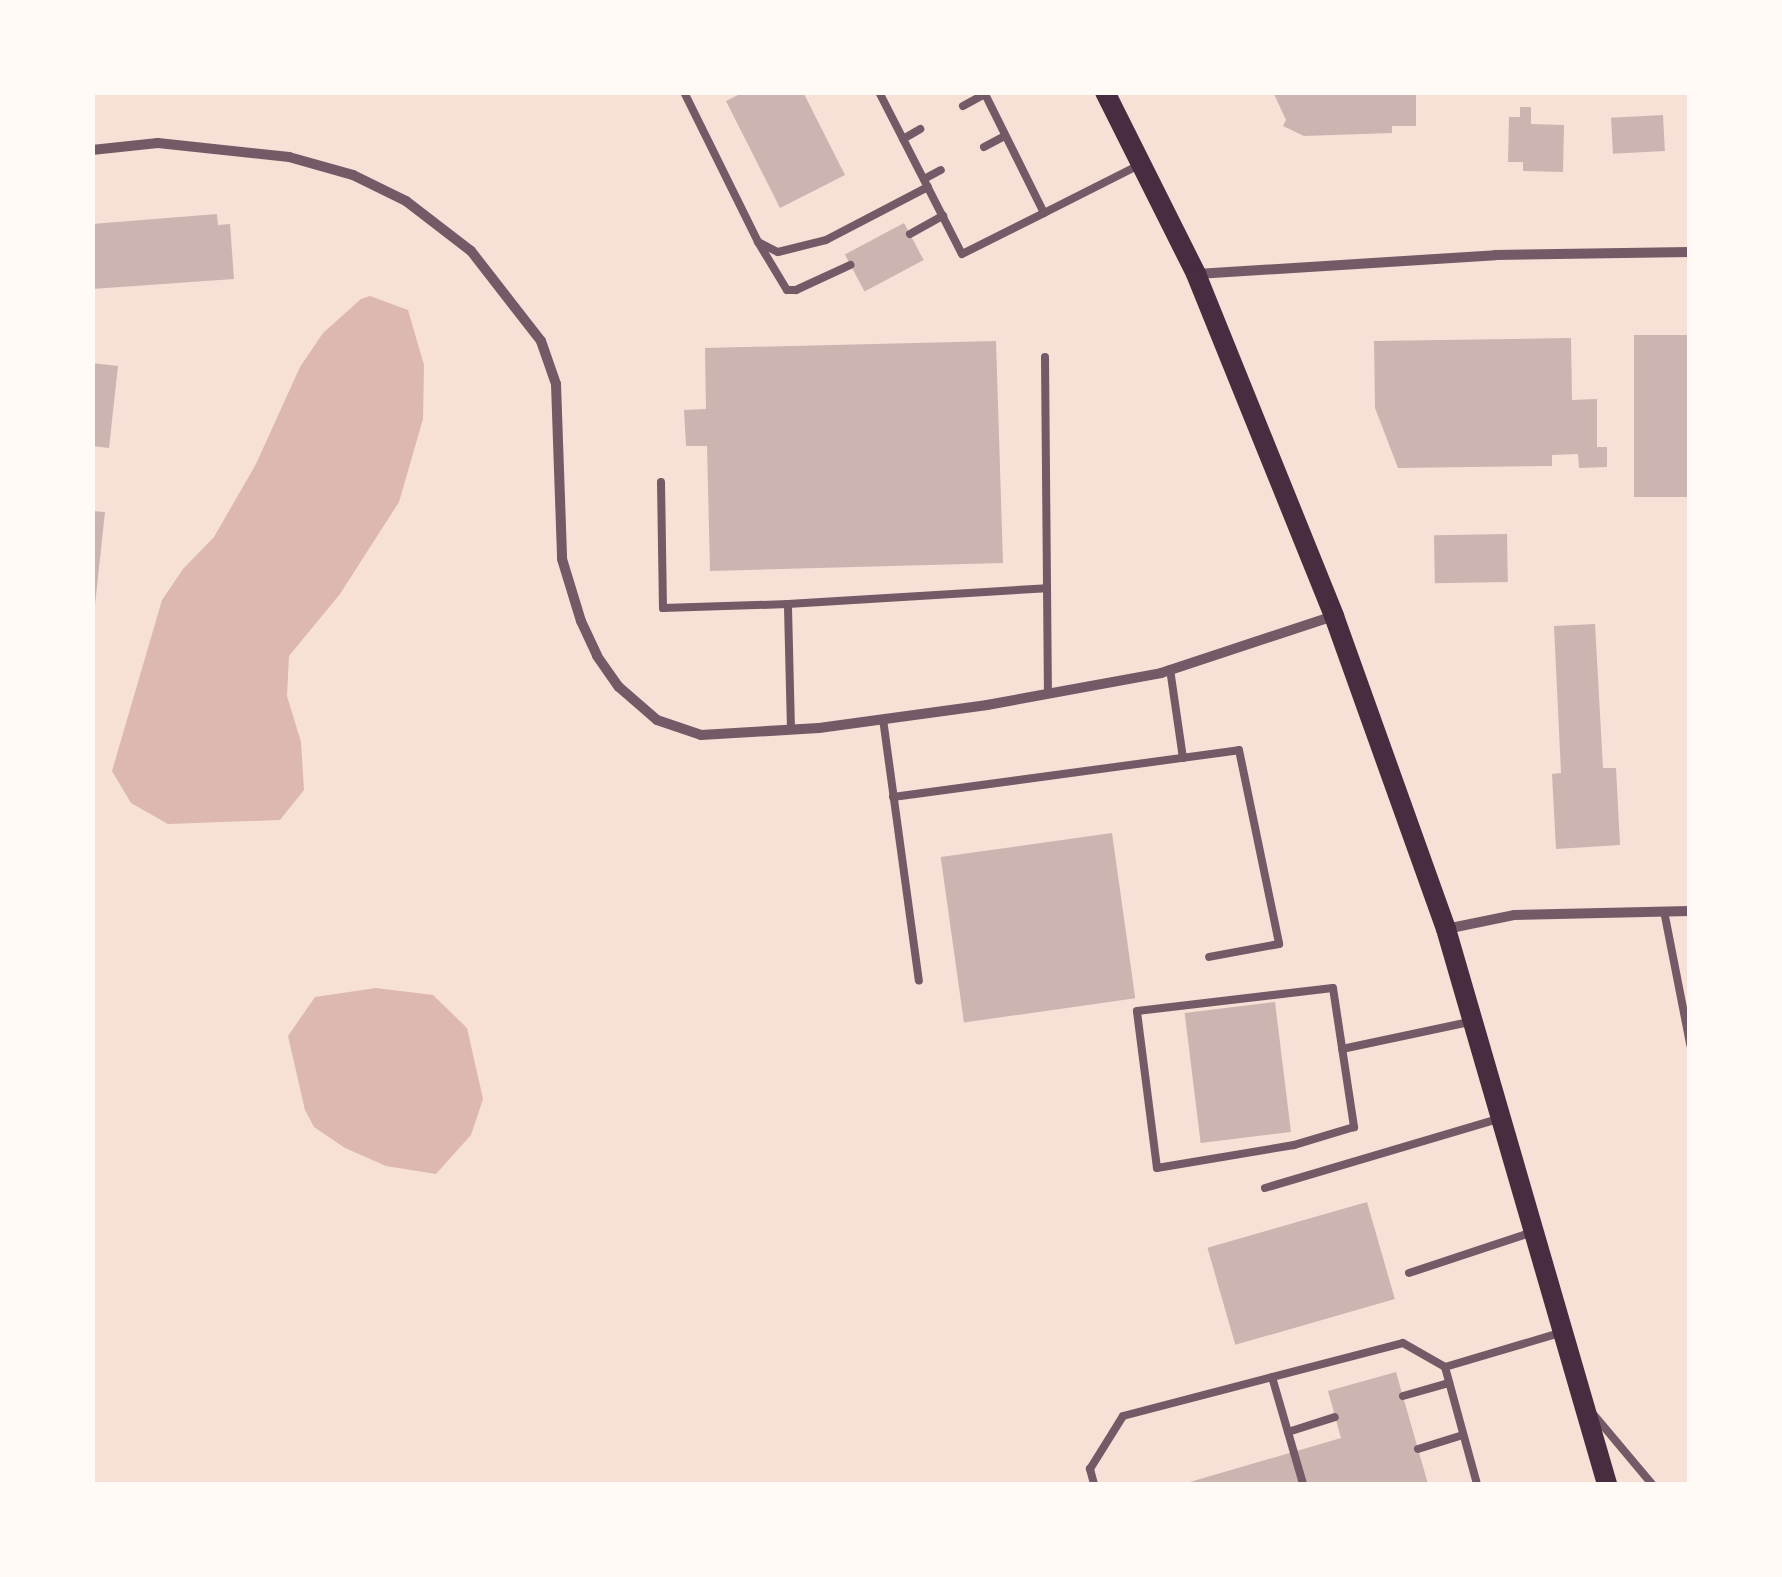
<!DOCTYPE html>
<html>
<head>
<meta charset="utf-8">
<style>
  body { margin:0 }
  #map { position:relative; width:1782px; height:1577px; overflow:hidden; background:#f7e1d7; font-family:"IBM Plex Sans",sans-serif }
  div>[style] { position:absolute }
  .water>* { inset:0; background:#dcb8b0 }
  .building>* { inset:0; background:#ccb4b1; transform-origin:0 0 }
  .service>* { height:8px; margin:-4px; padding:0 4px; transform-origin:4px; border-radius:4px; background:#755966 }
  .minor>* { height:10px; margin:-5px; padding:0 5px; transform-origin:5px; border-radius:5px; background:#755966 }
  .secondary>* { height:20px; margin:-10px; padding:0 10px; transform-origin:10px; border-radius:10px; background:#4a2c40 }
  span { translate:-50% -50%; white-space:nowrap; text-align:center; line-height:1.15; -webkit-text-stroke:9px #fffaf5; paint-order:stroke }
  .frame { position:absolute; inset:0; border:95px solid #fffaf5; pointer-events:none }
</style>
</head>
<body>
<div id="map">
  <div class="water">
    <i style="clip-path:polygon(370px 296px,408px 310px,424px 365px,423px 419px,399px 502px,340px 594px,289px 656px,287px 696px,301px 742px,304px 790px,280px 820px,168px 824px,131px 803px,112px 771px,162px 600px,183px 569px,214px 537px,256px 464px,300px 367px,323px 333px,361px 299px)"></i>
    <i style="clip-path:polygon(376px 988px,433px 995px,467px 1028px,483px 1099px,471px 1135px,436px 1174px,386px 1166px,345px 1148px,314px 1127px,305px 1110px,288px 1036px,315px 997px)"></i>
  </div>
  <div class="building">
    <i style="clip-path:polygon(744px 92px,803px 92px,845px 175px,780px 208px,726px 101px)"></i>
    <i style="clip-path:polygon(1273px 92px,1416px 92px,1416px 126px,1392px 126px,1392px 133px,1304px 136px,1283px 126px,1286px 120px)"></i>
    <i style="clip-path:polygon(1520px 107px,1531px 107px,1531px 124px,1564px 125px,1563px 172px,1523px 171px,1523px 162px,1508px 162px,1509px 117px,1520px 117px)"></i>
    <i style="left:1663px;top:115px;width:36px;height:52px;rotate:87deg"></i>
    <i style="clip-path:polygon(217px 214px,218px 225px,230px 224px,234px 279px,92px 289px,92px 224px)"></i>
    <i style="left:904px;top:223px;width:42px;height:67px;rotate:62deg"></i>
    <i style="left:1634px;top:335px;width:56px;height:162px"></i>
    <i style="clip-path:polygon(1571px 338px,1572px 400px,1597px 399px,1597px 447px,1607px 447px,1607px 467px,1579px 468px,1578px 454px,1552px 455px,1552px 466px,1398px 468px,1375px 408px,1374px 341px)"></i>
    <i style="clip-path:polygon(996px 341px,1003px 563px,710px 571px,707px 446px,686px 446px,684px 410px,706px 409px,705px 348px)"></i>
    <i style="clip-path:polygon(92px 363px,118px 366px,109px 448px,92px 446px)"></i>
    <i style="clip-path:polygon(92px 511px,105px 512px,95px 605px,92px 605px)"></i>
    <i style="left:1507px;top:534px;width:48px;height:73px;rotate:89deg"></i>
    <i style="clip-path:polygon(1595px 624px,1603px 768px,1616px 768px,1620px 845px,1556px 849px,1552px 774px,1561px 773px,1554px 626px)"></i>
    <i style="left:1112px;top:833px;width:167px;height:173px;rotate:82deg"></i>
    <i style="left:1275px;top:1002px;width:131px;height:91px;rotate:83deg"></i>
    <i style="left:1367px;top:1202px;width:101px;height:166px;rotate:74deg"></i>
    <i style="clip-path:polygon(1396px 1372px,1428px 1484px,1183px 1484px,1341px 1438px,1328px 1391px)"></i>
  </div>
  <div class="service">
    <i style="left:684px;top:92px;width:167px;rotate:63.7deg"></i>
    <i style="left:758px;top:242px;width:22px;rotate:27deg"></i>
    <i style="left:778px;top:252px;width:49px;rotate:-14deg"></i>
    <i style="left:826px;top:240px;width:115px;rotate:-27.5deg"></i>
    <i style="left:879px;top:92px;width:182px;rotate:62.9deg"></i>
    <i style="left:962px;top:254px;width:92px;rotate:-26.6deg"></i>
    <i style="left:984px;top:92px;width:135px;rotate:63.6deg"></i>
    <i style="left:1044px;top:213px;width:106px;rotate:-26.8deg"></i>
    <i style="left:963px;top:106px;width:25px;rotate:-29deg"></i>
    <i style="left:903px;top:139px;width:20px;rotate:-30deg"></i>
    <i style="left:984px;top:147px;width:24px;rotate:-28deg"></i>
    <i style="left:924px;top:179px;width:19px;rotate:-28deg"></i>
    <i style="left:910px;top:234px;width:38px;rotate:-29deg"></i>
    <i style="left:758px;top:242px;width:56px;rotate:58.9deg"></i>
    <i style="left:787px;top:290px;width:9px"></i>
    <i style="left:796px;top:290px;width:60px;rotate:-24.8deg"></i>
    <i style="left:1045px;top:357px;width:336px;rotate:89.5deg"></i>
    <i style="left:661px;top:482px;width:126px;rotate:89.1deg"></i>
    <i style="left:663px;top:608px;width:125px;rotate:-1.8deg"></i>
    <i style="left:1170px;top:669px;width:90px;rotate:81.7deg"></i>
    <i style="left:883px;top:719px;width:264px;rotate:82.2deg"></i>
    <i style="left:791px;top:730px;width:126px;rotate:-91.4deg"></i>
    <i style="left:788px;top:604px;width:259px;rotate:-3.5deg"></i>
    <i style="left:893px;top:797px;width:349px;rotate:-7.7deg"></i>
    <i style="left:1239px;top:750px;width:198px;rotate:78.3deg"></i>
    <i style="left:1279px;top:944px;width:71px;rotate:169.5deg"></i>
    <i style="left:1664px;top:911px;width:136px;rotate:78.9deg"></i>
    <i style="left:1333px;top:988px;width:141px;rotate:81.4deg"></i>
    <i style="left:1354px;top:1127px;width:63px;rotate:163.3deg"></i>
    <i style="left:1294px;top:1145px;width:139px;rotate:170.5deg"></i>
    <i style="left:1157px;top:1168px;width:158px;rotate:-97.3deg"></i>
    <i style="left:1137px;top:1011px;width:197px;rotate:-6.7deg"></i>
    <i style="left:1342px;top:1049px;width:130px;rotate:-12deg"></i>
    <i style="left:1265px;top:1188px;width:246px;rotate:-16.5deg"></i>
    <i style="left:1409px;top:1273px;width:131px;rotate:-18.3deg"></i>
    <i style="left:1445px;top:1367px;width:121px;rotate:74.7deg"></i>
    <i style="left:1272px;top:1377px;width:111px;rotate:73.8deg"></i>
    <i style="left:1403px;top:1396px;width:48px;rotate:-15.8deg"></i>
    <i style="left:1594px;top:1415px;width:90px;rotate:50deg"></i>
    <i style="left:1288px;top:1432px;width:49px;rotate:-17.7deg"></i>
    <i style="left:1418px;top:1449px;width:47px;rotate:-17.3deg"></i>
    <i style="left:1094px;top:1484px;width:16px;rotate:-105deg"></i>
    <i style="left:1090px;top:1469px;width:62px;rotate:-58.1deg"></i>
    <i style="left:1123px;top:1416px;width:289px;rotate:-14.6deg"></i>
    <i style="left:1403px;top:1343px;width:48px;rotate:29.7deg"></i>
    <i style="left:1445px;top:1367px;width:120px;rotate:-16.5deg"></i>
  </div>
  <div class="minor">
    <i style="left:92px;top:150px;width:66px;rotate:-6.1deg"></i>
    <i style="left:158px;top:143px;width:132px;rotate:6.1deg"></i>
    <i style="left:289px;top:157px;width:66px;rotate:15.7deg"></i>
    <i style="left:353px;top:175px;width:59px;rotate:26.1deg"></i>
    <i style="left:406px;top:201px;width:82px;rotate:37.6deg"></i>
    <i style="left:471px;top:251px;width:114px;rotate:52.1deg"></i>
    <i style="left:541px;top:341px;width:46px;rotate:70.8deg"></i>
    <i style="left:556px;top:384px;width:175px;rotate:88deg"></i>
    <i style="left:562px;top:559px;width:65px;rotate:73deg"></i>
    <i style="left:581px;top:621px;width:38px;rotate:65deg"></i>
    <i style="left:597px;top:656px;width:38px;rotate:55deg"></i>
    <i style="left:619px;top:687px;width:50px;rotate:41deg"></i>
    <i style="left:657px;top:720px;width:46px;rotate:18.8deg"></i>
    <i style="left:701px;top:735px;width:118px;rotate:-3.4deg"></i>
    <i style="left:819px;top:728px;width:170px;rotate:-7.8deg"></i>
    <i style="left:987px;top:705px;width:177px;rotate:-10.4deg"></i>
    <i style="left:1161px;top:673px;width:181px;rotate:-18.3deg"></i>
    <i style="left:1197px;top:274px;width:299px;rotate:-3.6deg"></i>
    <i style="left:1495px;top:255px;width:195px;rotate:-0.9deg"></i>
    <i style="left:1446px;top:929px;width:69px;rotate:-11.6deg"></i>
    <i style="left:1514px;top:915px;width:176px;rotate:-1.3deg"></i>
  </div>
  <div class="secondary">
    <i style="left:1105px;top:92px;width:203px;rotate:63.4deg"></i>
    <i style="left:1196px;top:274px;width:369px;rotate:68deg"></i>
    <i style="left:1334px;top:616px;width:332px;rotate:70.3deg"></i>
    <i style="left:1446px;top:929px;width:578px;rotate:73.82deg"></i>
  </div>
  <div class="frame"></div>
</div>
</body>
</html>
